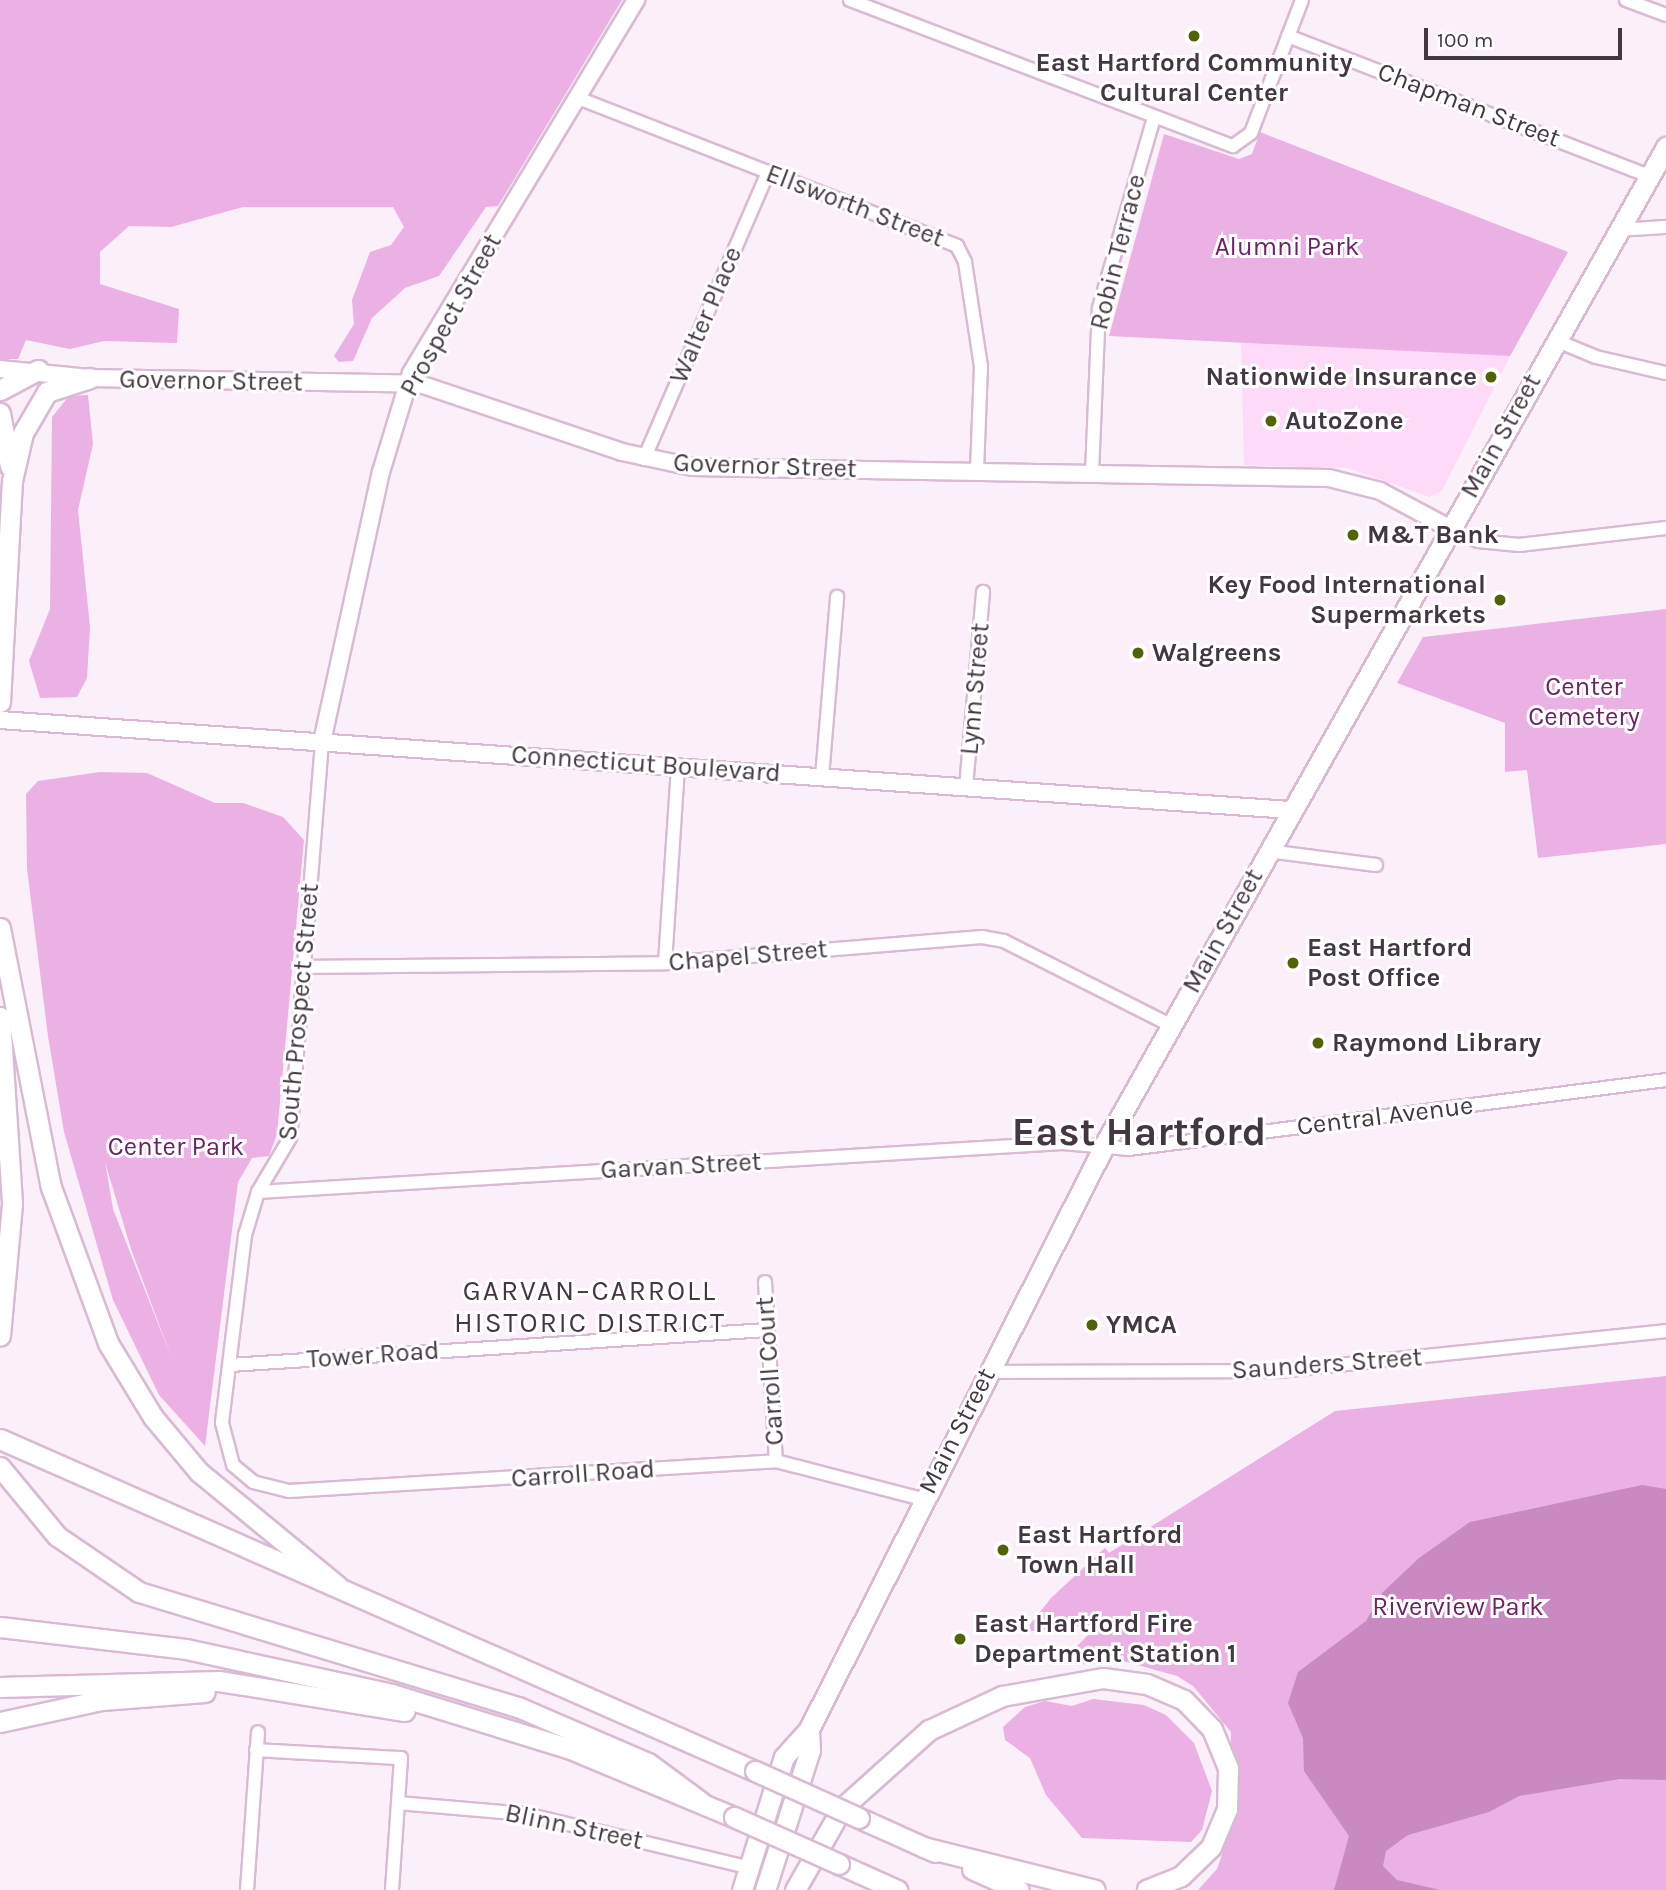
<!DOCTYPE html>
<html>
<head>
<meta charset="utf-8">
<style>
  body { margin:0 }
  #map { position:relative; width:1666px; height:1890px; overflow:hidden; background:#fbeff9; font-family:Karla,sans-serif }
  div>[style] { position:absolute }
  .built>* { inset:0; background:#fedaf9 }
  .green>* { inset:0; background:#ebb0e4 }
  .water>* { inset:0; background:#c989c1 }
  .roads { filter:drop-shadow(2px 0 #d8bbd3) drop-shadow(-2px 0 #d8bbd3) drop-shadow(0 2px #d8bbd3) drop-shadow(0 -2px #d8bbd3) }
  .minor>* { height:12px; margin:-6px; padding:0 6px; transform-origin:6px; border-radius:6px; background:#fff }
  .major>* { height:16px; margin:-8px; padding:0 8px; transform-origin:8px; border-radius:8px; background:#fff }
  .highway>* { height:19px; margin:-9.5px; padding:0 9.5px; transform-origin:9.5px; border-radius:9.5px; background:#fff }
  .bridges { filter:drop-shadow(2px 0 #d8bbd3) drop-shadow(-2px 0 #d8bbd3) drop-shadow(0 2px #d8bbd3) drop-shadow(0 -2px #d8bbd3) }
  .highway-bridge>* { height:19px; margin:-9.5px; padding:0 9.5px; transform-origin:9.5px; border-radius:9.5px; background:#fff }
  .dots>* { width:19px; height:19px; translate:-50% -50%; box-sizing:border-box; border:4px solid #fff; border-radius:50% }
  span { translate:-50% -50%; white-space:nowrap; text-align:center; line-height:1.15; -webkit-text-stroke:6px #fff; paint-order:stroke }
  .poi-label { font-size:26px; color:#433842; font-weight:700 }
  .right { translate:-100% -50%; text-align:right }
  .left { translate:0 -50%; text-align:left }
  .street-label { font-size:26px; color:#433842 }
  .park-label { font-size:26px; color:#6d2267 }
  .neighbourhood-label { font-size:28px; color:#433842; letter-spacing:2px }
  .town-label { font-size:40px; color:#433842; font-weight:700 }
  .scale { position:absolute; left:1424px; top:28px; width:198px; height:32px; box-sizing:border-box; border:4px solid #433842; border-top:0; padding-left:9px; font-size:21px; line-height:24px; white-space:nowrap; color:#433842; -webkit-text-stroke:5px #fff; paint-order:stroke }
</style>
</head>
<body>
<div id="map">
  <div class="built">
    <i style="clip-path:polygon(1241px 342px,1429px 349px,1510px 356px,1442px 491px,1429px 497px,1348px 468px,1244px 465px)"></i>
  </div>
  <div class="green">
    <i style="clip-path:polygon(0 0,622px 0,498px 206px,486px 207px,439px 276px,405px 288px,372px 318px,353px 361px,339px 362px,334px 356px,354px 324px,352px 300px,370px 252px,391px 245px,404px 227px,393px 207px,243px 207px,171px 227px,129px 226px,100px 252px,100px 284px,179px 309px,177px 343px,104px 341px,70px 349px,26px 340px,18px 359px,0 359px)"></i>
    <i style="clip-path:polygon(1260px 132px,1568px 252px,1510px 356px,1109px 336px,1164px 134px,1239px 159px,1252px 154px)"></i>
    <i style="clip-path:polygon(88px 395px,93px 444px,78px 510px,90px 627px,87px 678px,77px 697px,40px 698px,29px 661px,50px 609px,52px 417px,69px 396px)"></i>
    <i style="clip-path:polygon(1666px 609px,1666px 844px,1538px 858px,1527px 770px,1505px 772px,1505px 723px,1397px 683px,1423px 637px)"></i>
    <i style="clip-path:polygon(evenodd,100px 772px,147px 773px,215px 803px,243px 803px,283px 817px,304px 840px,277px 1134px,269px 1156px,252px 1158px,238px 1182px,205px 1446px,159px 1395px,113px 1300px,64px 1132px,48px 1036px,27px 869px,26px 794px,38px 781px,100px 772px,105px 1162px,131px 1249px,172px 1359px,113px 1209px,105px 1162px)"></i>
    <i style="clip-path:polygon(1666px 1376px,1666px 1890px,1198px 1890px,1217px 1869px,1229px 1834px,1231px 1732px,1193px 1686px,1177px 1676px,1127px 1662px,1068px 1665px,1071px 1652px,1099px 1624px,1024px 1632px,1051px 1598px,1105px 1548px,1109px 1553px,1335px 1411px)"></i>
    <i style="clip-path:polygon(1093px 1699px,1144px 1705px,1166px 1715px,1194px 1743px,1212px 1791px,1202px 1830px,1191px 1842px,1082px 1838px,1046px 1795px,1030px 1758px,1005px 1740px,1003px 1727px,1025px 1707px,1045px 1701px,1072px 1706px)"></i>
  </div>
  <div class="water">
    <i style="clip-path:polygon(1642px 1485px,1666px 1489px,1666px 1780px,1620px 1779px,1519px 1796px,1489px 1812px,1408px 1835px,1386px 1851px,1383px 1866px,1397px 1880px,1440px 1890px,1334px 1890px,1349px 1836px,1304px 1771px,1303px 1738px,1288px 1703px,1298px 1672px,1366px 1621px,1383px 1592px,1419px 1558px,1470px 1522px)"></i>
  </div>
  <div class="roads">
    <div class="minor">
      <i style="left:850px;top:0;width:410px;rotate:20.9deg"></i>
      <i style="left:1233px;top:146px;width:22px;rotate:-36deg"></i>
      <i style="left:1251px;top:133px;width:142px;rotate:-69deg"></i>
      <i style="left:1626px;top:0;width:43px;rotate:20.6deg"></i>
      <i style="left:1288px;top:36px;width:387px;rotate:21.2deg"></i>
      <i style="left:578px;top:98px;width:407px;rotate:21.3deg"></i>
      <i style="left:957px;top:246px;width:18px;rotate:63deg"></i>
      <i style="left:965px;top:262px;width:105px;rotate:81.3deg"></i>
      <i style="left:981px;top:366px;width:106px;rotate:92.2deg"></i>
      <i style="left:1618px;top:230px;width:48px;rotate:-3.6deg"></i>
      <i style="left:1555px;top:340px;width:44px;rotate:22.5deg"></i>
      <i style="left:1596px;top:357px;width:72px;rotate:12.9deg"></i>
      <i style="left:644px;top:459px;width:313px;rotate:-66.6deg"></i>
      <i style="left:1092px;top:473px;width:165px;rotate:-87.6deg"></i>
      <i style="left:1099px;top:308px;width:198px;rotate:-73.9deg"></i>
      <i style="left:1449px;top:528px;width:32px;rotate:24deg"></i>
      <i style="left:1478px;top:541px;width:41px;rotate:5.6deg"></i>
      <i style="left:1519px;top:545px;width:148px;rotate:-6.6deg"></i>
      <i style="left:322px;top:742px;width:397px;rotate:94.6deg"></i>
      <i style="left:290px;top:1138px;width:63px;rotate:120.7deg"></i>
      <i style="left:258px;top:1192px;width:45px;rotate:106.8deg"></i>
      <i style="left:245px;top:1235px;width:189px;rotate:97deg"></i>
      <i style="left:222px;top:1423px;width:43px;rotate:75.3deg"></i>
      <i style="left:233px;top:1465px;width:26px;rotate:40deg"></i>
      <i style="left:253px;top:1482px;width:37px;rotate:14deg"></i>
      <i style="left:289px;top:1491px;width:488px;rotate:-3.5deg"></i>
      <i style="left:776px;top:1461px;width:151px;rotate:14.6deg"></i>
      <i style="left:822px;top:777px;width:181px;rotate:-85.2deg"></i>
      <i style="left:966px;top:787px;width:196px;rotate:-85deg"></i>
      <i style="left:1268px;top:851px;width:109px;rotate:7.4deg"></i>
      <i style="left:665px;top:963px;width:196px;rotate:-86.2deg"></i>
      <i style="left:305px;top:967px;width:360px;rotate:-0.6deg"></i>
      <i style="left:665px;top:963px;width:318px;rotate:-4.7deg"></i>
      <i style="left:982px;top:937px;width:22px;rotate:10deg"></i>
      <i style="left:1004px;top:941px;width:186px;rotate:26.8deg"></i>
      <i style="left:258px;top:1192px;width:806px;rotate:-3.48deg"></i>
      <i style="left:1063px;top:1143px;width:66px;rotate:5.2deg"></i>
      <i style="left:1129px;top:1149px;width:541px;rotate:-7.32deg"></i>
      <i style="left:765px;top:1282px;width:179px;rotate:86.5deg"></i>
      <i style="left:230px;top:1365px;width:538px;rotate:-3.73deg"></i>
      <i style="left:987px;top:1372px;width:293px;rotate:-0.2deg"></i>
      <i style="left:1280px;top:1371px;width:388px;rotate:-5.9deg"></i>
      <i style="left:256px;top:1750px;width:145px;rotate:3.2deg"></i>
      <i style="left:401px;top:1758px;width:132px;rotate:93.9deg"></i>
      <i style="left:398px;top:1803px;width:128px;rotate:4.9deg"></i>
      <i style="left:526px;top:1814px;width:227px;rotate:13.5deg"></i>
      <i style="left:247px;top:1890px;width:158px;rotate:-86deg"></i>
    </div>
    <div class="major">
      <i style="left:0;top:369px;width:90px;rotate:5.7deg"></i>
      <i style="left:90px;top:378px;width:330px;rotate:1deg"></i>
      <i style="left:420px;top:384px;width:213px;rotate:18.6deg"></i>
      <i style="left:622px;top:452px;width:73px;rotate:11.9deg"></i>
      <i style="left:693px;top:467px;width:636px;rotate:0.99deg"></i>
      <i style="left:1329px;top:478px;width:53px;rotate:14.3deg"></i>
      <i style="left:1380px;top:491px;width:78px;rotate:28.2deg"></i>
      <i style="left:0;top:720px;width:1294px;rotate:3.99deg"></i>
      <i style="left:322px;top:742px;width:276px;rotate:-77.7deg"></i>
      <i style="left:381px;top:472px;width:103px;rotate:-73.1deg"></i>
      <i style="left:411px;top:373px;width:436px;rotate:-58.9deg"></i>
    </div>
    <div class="highway">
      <i style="left:0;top:390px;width:43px;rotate:-27.8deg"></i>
      <i style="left:0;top:413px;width:54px;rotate:79.3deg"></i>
      <i style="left:0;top:702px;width:221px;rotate:-86.9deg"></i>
      <i style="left:12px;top:481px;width:49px;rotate:-77.1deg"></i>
      <i style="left:23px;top:433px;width:48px;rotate:-59.7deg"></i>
      <i style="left:47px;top:392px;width:45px;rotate:-18deg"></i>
      <i style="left:0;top:928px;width:264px;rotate:78.9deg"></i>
      <i style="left:51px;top:1187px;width:166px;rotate:69.9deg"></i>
      <i style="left:108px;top:1343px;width:87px;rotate:58.7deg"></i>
      <i style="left:153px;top:1417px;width:72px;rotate:50.1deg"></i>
      <i style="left:199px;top:1472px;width:180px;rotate:39.4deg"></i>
      <i style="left:0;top:1017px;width:187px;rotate:86.3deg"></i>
      <i style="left:12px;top:1204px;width:132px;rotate:95.2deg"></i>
      <i style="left:0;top:1439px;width:825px;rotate:23.74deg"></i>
      <i style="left:0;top:1467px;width:89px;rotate:50.4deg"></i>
      <i style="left:57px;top:1536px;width:99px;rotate:34.3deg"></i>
      <i style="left:139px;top:1592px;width:396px;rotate:16.9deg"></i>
      <i style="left:518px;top:1707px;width:142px;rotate:23.3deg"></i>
      <i style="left:648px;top:1763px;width:66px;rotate:36.3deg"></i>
      <i style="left:0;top:1627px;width:187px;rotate:6.7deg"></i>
      <i style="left:186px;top:1649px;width:211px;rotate:12.3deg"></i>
      <i style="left:392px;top:1694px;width:184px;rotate:17.1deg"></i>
      <i style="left:568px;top:1748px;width:180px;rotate:22.6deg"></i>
      <i style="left:0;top:1687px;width:219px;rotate:-1.6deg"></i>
      <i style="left:219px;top:1681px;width:188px;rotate:9.2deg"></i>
      <i style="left:0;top:1722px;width:104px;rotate:-12.2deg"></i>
      <i style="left:102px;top:1700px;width:103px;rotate:-4.4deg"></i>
      <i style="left:859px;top:1818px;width:83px;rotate:24.1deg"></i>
      <i style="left:923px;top:1847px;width:177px;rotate:14deg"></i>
      <i style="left:839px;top:1864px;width:64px;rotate:24.1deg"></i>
      <i style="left:972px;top:1869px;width:51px;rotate:24.1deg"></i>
      <i style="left:742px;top:1890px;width:139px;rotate:-72.5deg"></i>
      <i style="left:784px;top:1757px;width:38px;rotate:-48deg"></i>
      <i style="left:809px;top:1729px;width:660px;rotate:-63.16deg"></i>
      <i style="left:1107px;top:1140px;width:1140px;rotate:-60.62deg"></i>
      <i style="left:765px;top:1890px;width:147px;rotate:-72.2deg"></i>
      <i style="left:810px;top:1750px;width:21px;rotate:-93deg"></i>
      <i style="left:795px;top:1890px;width:95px;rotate:-60.2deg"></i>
      <i style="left:842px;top:1808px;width:117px;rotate:-41.9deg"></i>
      <i style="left:929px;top:1730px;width:81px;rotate:-25deg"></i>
      <i style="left:1002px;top:1696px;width:103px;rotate:-10.1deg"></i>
      <i style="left:1103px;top:1678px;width:44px;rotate:7.8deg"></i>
      <i style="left:1147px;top:1684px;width:40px;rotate:23.4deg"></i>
      <i style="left:1184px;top:1700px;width:40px;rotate:46deg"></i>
      <i style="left:1212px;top:1729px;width:42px;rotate:67.7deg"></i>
      <i style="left:1228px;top:1768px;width:41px;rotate:91.4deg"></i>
      <i style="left:1227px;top:1809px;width:41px;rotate:112.8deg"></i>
      <i style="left:1211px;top:1847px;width:42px;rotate:136deg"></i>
      <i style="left:1181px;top:1876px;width:37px;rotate:158deg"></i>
    </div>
  </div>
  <div class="bridges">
    <div class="highway-bridge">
      <i style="left:755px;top:1771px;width:114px;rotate:24.3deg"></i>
      <i style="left:734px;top:1817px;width:115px;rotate:24.1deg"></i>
    </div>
  </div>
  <div class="dots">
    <i style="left:1194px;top:36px;background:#526209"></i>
    <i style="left:1491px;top:377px;background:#526209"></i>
    <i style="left:1271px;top:421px;background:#526209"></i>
    <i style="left:1353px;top:535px;background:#526209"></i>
    <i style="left:1500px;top:600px;background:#526209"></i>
    <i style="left:1138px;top:653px;background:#526209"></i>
    <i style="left:1293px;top:963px;background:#526209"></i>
    <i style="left:1318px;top:1043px;background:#526209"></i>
    <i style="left:1092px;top:1325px;background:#526209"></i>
    <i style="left:1003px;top:1550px;background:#526209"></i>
    <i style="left:960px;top:1639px;background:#526209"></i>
  </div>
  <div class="poi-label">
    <span style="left:1194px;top:78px">East Hartford Community<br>Cultural Center</span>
    <span class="right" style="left:1477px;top:377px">Nationwide Insurance</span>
    <span class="left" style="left:1285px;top:421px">AutoZone</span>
    <span class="left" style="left:1367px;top:535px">M&amp;T Bank</span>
    <span class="right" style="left:1486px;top:600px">Key Food International<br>Supermarkets</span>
    <span class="left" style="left:1152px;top:653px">Walgreens</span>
    <span class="left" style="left:1307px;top:963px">East Hartford<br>Post Office</span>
    <span class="left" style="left:1332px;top:1043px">Raymond Library</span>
    <span class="left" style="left:1106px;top:1325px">YMCA</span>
    <span class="left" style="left:1017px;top:1550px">East Hartford<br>Town Hall</span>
    <span class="left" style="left:974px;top:1639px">East Hartford Fire<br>Department Station 1</span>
  </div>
  <div class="street-label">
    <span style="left:1469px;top:105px;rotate:21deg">Chapman Street</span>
    <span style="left:855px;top:206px;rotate:21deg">Ellsworth Street</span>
    <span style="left:1118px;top:252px;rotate:-76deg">Robin Terrace</span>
    <span style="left:451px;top:315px;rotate:-61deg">Prospect Street</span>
    <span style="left:706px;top:315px;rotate:-67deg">Walter Place</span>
    <span style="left:211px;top:381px;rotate:1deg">Governor Street</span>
    <span style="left:1501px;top:436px;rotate:-61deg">Main Street</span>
    <span style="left:765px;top:466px;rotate:2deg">Governor Street</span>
    <span style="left:975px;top:689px;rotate:-85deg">Lynn Street</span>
    <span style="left:646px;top:764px;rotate:4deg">Connecticut Boulevard</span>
    <span style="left:1223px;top:931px;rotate:-61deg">Main Street</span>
    <span style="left:748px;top:956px;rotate:-5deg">Chapel Street</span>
    <span style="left:299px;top:1012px;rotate:-85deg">South Prospect Street</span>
    <span style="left:1385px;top:1116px;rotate:-7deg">Central Avenue</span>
    <span style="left:681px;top:1166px;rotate:-3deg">Garvan Street</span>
    <span style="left:373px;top:1355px;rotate:-4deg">Tower Road</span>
    <span style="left:1327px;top:1364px;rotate:-4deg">Saunders Street</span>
    <span style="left:770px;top:1371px;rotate:-94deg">Carroll Court</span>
    <span style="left:957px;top:1431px;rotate:-63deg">Main Street</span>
    <span style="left:583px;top:1474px;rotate:-4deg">Carroll Road</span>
    <span style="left:574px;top:1827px;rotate:12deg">Blinn Street</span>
  </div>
  <div class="park-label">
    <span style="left:1287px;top:247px">Alumni Park</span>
    <span style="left:1584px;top:702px">Center<br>Cemetery</span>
    <span style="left:176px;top:1147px">Center Park</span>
    <span style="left:1458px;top:1607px">Riverview Park</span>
  </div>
  <div class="neighbourhood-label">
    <span style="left:590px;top:1307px">GARVAN–CARROLL<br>HISTORIC DISTRICT</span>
  </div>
  <div class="town-label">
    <span style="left:1139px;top:1132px">East Hartford</span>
  </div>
  <div class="scale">100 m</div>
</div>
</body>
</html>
